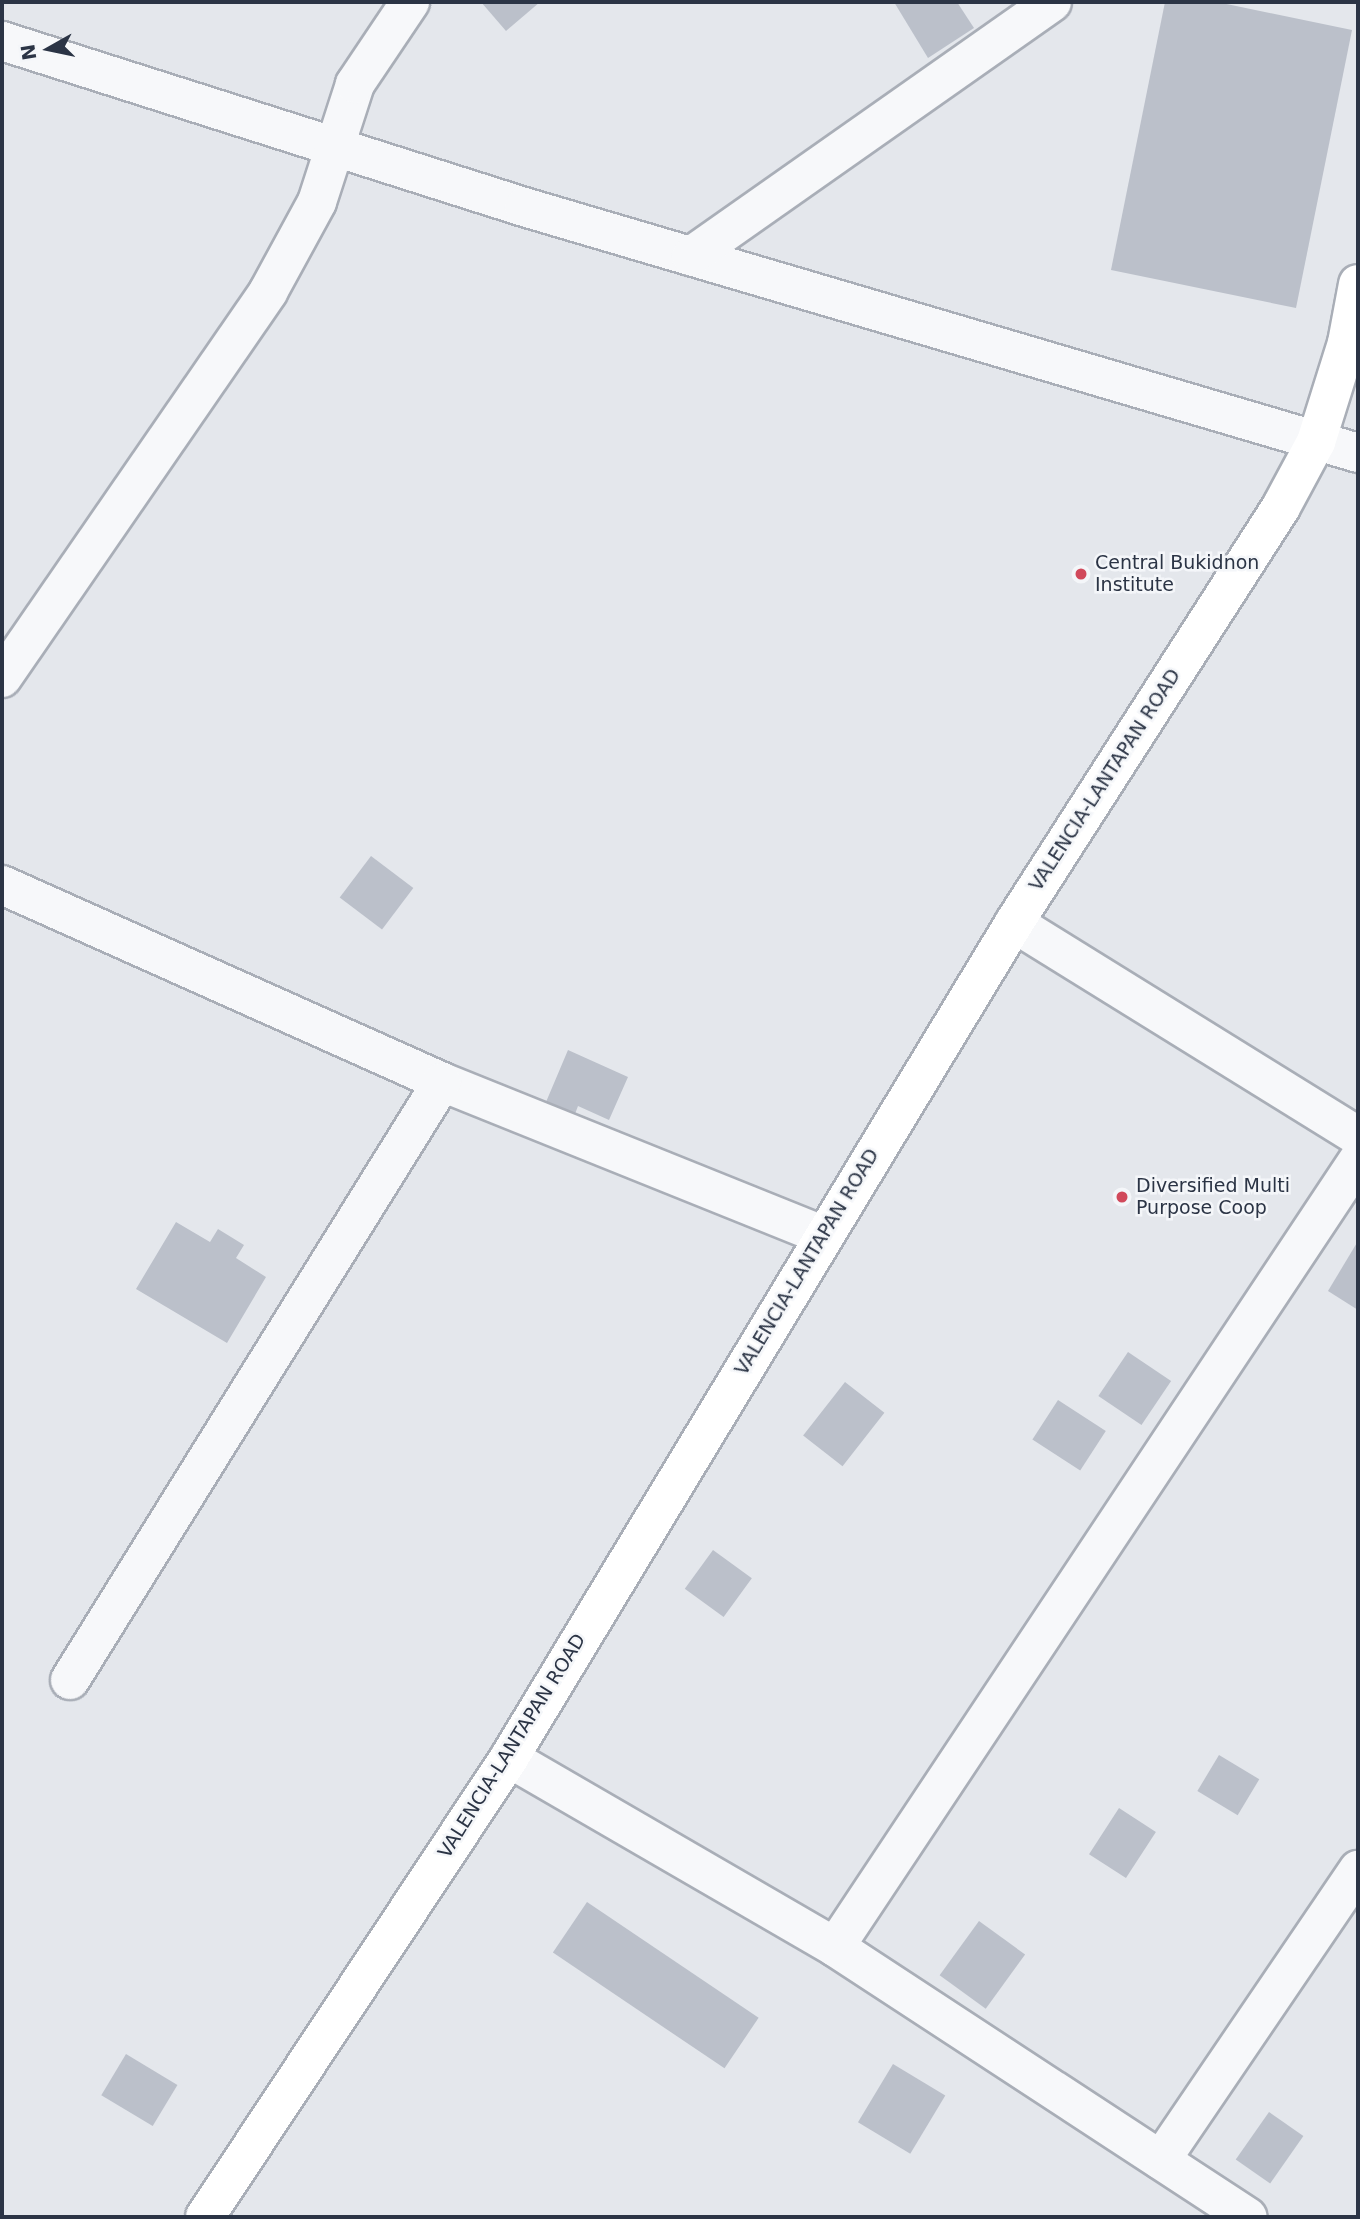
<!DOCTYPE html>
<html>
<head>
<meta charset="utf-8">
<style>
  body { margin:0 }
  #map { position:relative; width:1360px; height:2219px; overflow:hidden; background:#e4e7ec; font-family:"DejaVu Sans",sans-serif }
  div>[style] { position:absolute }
  .building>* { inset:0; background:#bbc0ca; transform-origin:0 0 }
  .roads { filter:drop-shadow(2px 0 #a9aeb7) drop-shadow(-2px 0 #a9aeb7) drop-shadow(0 2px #a9aeb7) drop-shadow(0 -2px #a9aeb7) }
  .minor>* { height:38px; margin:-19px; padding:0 19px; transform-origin:19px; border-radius:19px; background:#f7f8fa }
  .secondary>* { height:38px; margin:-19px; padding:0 19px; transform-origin:19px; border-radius:19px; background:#fff }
  .dots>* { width:19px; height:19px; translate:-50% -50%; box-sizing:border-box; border:4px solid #f4f6f9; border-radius:50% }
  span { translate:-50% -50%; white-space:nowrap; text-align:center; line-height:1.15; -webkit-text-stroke:5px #f4f6f9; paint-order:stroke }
  .poi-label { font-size:19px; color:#2b3445 }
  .left { translate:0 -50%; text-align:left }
  .street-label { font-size:19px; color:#2b3445 }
  .frame { position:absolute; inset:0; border:4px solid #2b3445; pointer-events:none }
  .north { position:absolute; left:14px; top:14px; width:70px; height:70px; -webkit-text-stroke:5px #f4f6f9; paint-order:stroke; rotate:261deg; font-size:19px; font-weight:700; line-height:28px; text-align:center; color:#2b3445 }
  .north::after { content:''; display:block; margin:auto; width:24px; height:32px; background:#2b3445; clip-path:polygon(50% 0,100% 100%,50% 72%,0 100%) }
</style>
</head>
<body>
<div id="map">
  <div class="building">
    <i style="clip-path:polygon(481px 2px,540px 2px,506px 31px)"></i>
    <i style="clip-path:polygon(894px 2px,957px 2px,974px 28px,928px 58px)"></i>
    <i style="clip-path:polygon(1165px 2px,1217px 2px,1352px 30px,1296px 308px,1111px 270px)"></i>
    <i style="left:371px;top:856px;width:53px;height:52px;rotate:37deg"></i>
    <i style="clip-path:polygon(568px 1050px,628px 1077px,609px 1120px,578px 1106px,575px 1114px,546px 1102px)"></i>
    <i style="clip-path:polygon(176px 1222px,210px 1242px,218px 1229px,244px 1245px,236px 1258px,266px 1277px,227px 1343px,136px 1289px)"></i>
    <i style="clip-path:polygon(1358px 1241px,1358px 1310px,1328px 1291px)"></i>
    <i style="left:1128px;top:1352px;width:52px;height:53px;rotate:34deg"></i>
    <i style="left:845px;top:1382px;width:50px;height:68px;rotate:38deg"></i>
    <i style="left:1058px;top:1400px;width:57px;height:47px;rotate:33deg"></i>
    <i style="left:713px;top:1550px;width:48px;height:48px;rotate:36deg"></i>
    <i style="left:1219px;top:1755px;width:47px;height:42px;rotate:31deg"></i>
    <i style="left:1119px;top:1808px;width:44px;height:55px;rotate:33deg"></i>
    <i style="left:587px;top:1902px;width:207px;height:61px;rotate:34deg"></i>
    <i style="left:979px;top:1921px;width:57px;height:67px;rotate:36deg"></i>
    <i style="left:126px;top:2054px;width:60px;height:48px;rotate:31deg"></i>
    <i style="left:893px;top:2064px;width:61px;height:68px;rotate:31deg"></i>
    <i style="left:1269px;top:2112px;width:42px;height:58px;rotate:35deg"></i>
  </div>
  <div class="roads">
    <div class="minor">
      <i style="left:2px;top:41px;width:548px;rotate:17.64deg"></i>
      <i style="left:524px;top:207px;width:870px;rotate:16.43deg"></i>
      <i style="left:691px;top:256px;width:441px;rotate:-35.1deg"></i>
      <i style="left:2px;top:678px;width:469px;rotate:-55.4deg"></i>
      <i style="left:268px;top:292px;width:102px;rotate:-61.4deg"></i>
      <i style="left:317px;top:202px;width:124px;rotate:-72.1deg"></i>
      <i style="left:355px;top:84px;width:99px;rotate:-56.1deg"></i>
      <i style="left:2px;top:885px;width:482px;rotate:24.1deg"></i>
      <i style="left:442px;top:1082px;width:410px;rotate:21.9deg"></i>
      <i style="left:1014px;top:923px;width:405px;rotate:31.8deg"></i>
      <i style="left:70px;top:1680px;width:704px;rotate:-58.12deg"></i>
      <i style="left:509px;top:1758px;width:377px;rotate:30.1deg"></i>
      <i style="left:835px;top:1947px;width:493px;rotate:33.2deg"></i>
      <i style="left:835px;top:1947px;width:945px;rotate:-56.39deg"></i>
      <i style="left:1161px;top:2160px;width:351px;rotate:-55.8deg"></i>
    </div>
    <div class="secondary">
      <i style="left:205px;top:2217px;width:551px;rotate:-56.48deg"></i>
      <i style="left:509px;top:1758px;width:976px;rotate:-58.83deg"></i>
      <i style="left:1014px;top:923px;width:494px;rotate:-57.3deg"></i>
      <i style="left:1281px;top:507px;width:74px;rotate:-61.7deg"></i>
      <i style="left:1316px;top:442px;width:104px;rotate:-72.6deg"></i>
      <i style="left:1347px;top:343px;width:60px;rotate:-79.4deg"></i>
    </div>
  </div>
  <div class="dots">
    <i style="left:1081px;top:574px;background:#d1495b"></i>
    <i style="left:1122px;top:1197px;background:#d1495b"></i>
  </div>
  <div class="poi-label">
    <span class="left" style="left:1095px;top:574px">Central Bukidnon<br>Institute</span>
    <span class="left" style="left:1136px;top:1197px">Diversified Multi<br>Purpose Coop</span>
  </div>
  <div class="street-label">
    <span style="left:1105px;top:780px;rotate:-57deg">VALENCIA-LANTAPAN ROAD</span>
    <span style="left:807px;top:1262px;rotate:-59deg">VALENCIA-LANTAPAN ROAD</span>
    <span style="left:512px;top:1746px;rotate:-58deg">VALENCIA-LANTAPAN ROAD</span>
  </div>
  <div class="frame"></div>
  <div class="north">N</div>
</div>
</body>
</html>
